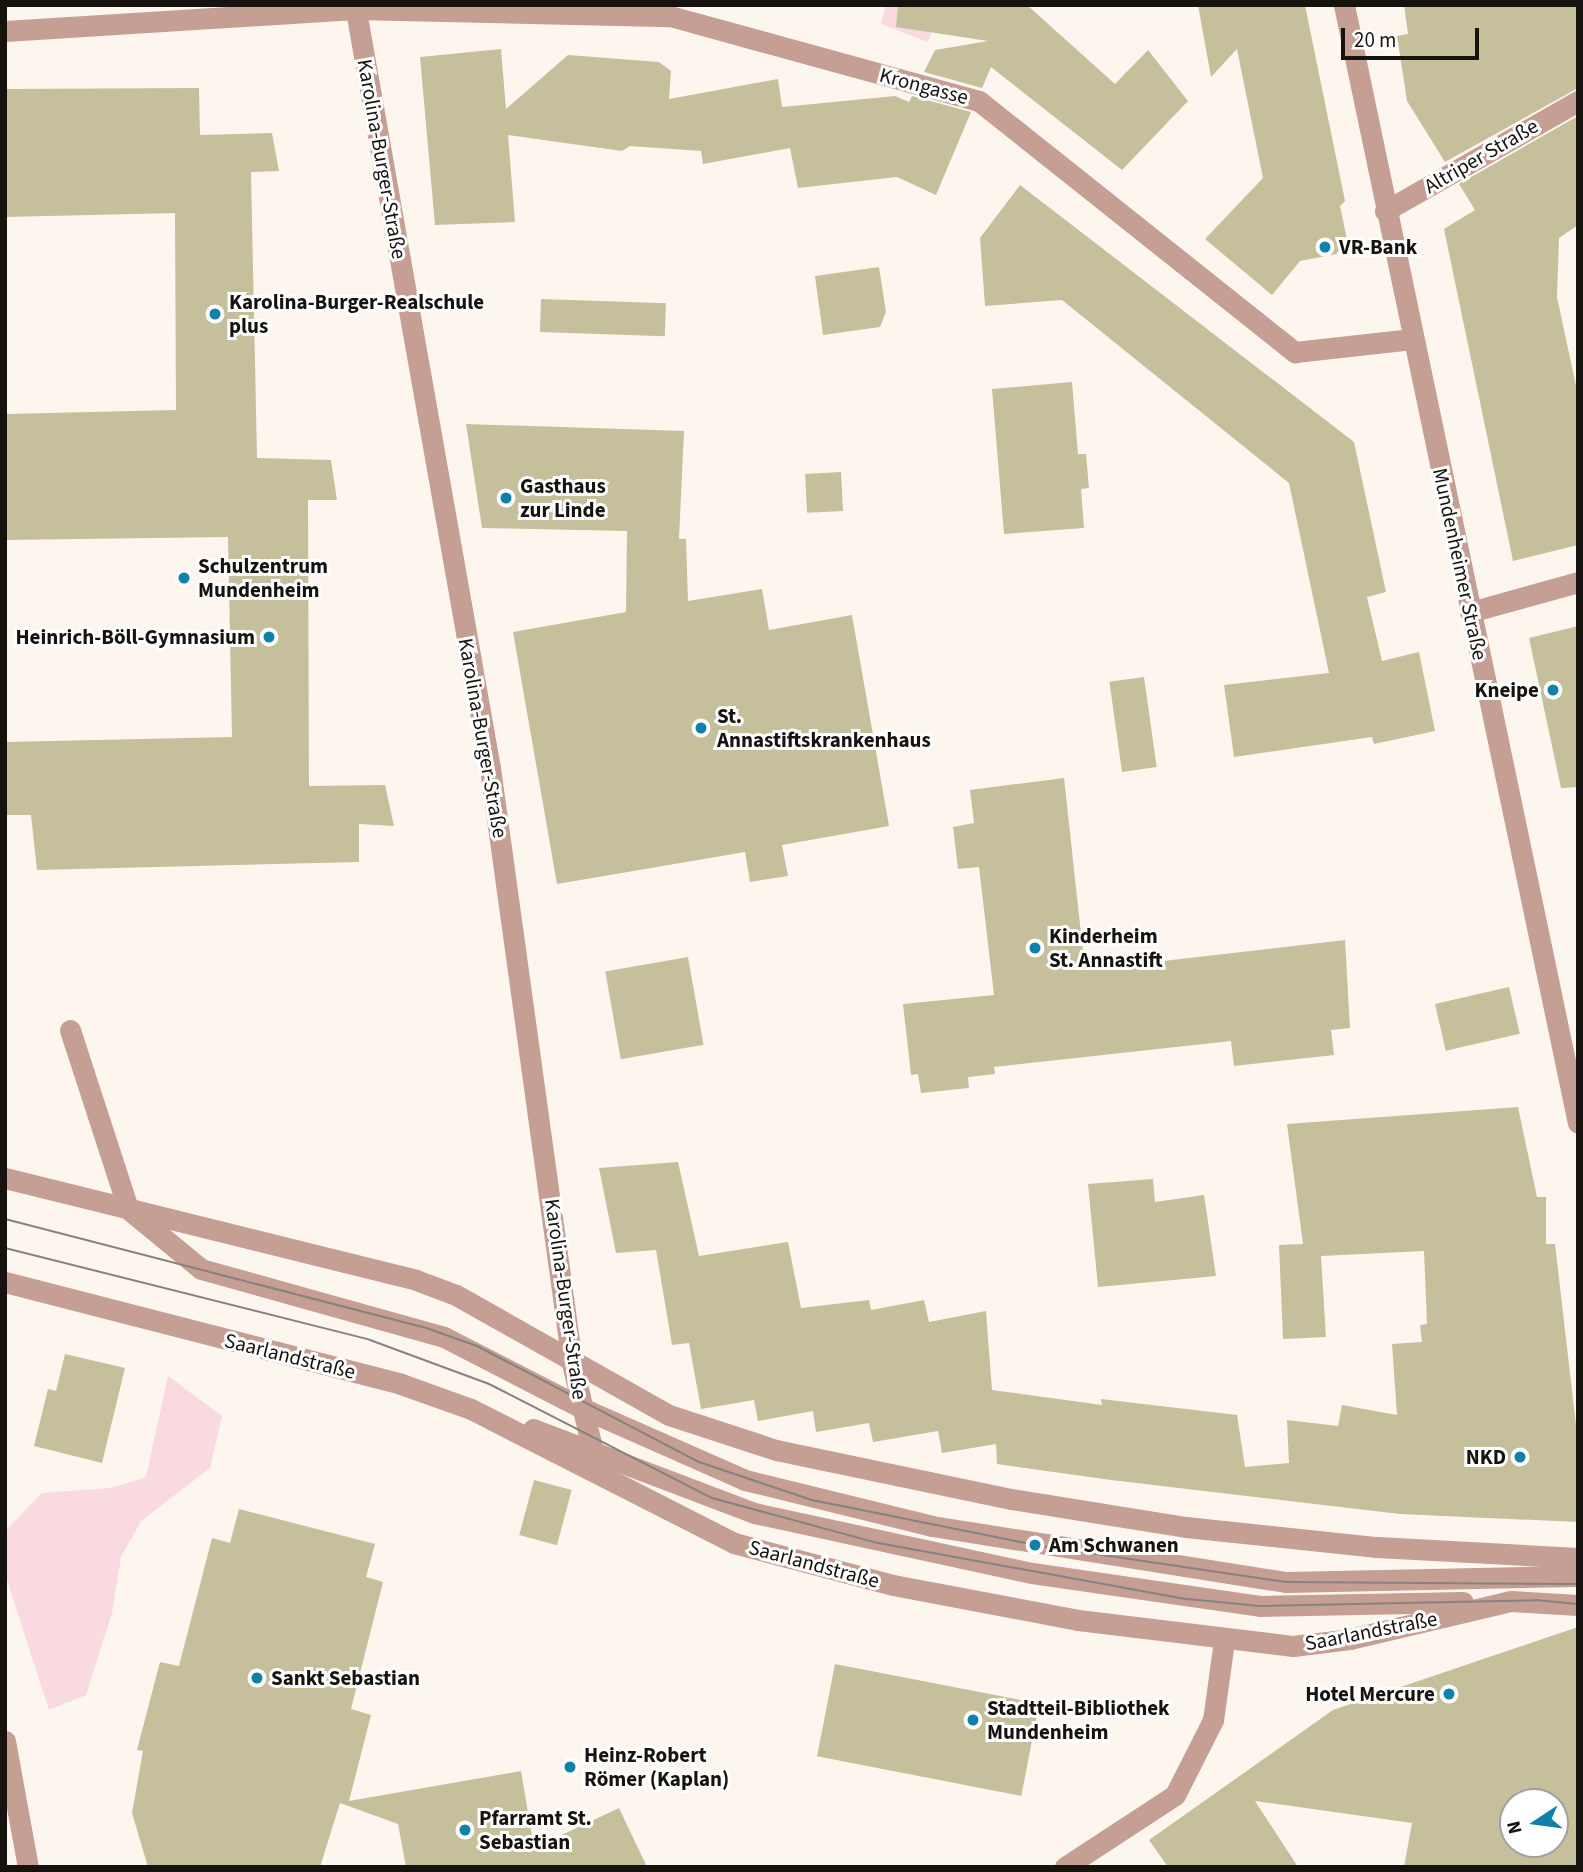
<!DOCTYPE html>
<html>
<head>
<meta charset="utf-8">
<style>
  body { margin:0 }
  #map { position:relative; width:1583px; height:1872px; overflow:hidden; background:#fdf6ef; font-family:"Source Sans 3",sans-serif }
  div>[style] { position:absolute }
  .green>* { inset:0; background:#f8dae0 }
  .building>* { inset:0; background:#c5bf9c; transform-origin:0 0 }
  .minor>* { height:21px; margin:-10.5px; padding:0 10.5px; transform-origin:10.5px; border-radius:10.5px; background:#c59e94 }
  .tram>* { height:2px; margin:-1px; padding:0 1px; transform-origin:1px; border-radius:1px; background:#87827c }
  .dots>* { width:19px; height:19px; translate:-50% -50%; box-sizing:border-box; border:4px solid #fff; border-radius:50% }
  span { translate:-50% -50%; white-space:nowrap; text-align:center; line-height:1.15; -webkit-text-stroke:6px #fff; paint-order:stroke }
  .street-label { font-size:21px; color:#16120e }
  .poi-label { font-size:21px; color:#16120e; font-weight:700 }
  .left { translate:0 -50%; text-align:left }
  .right { translate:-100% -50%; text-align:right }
  .frame { position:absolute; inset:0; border:7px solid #16120e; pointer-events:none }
  .north { position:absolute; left:1499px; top:1788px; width:70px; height:70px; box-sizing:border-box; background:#fff; border:2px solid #a2a09f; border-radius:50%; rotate:257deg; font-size:19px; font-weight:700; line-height:28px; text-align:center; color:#16120e }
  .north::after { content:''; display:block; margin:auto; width:24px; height:32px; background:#0f80a7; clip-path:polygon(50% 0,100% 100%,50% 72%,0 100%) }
  .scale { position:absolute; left:1341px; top:28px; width:138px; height:32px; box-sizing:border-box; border:4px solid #16120e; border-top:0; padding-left:9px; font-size:21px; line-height:24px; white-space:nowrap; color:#16120e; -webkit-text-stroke:5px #fff; paint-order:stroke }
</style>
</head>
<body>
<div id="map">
  <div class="green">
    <i style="clip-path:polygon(886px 5px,942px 5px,928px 42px,881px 24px)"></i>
    <i style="clip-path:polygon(168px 1376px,222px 1416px,210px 1468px,141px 1521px,121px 1557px,112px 1613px,86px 1695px,49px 1710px,5px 1574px,5px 1531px,42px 1493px,111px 1488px,146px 1477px)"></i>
  </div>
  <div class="building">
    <i style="clip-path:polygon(898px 5px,1027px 5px,1115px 84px,1148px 50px,1188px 101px,1122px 170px,991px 67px,982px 88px,924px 72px,935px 50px,988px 41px,896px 27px)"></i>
    <i style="clip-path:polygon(1198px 5px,1305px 5px,1345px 201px,1340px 206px,1347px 239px,1336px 254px,1300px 261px,1272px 295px,1205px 239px,1263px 178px,1237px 49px,1211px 77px)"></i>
    <i style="clip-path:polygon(1404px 5px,1578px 5px,1578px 88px,1445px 162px,1407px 101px,1397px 36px,1408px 34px)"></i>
    <i style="clip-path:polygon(501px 49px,506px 109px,568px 55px,659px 62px,671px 71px,669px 99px,778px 79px,782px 107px,895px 96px,909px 102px,912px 96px,971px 112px,936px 195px,897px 177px,798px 188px,790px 148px,703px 164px,701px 151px,630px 146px,622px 151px,508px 135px,515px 222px,435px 225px,420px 57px)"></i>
    <i style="clip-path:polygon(199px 88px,200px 135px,272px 133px,279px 171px,251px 172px,257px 458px,331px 460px,337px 500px,308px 500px,309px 786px,385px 785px,394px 826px,359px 824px,359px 862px,37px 870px,31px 815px,5px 815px,5px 742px,232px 737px,228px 537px,5px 540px,5px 414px,176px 410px,175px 213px,5px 217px,5px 89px)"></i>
    <i style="clip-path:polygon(1578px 116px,1578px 225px,1559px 238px,1557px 297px,1578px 395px,1578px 545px,1513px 561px,1444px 229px,1475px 210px,1459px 184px)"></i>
    <i style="clip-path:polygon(1020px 185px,1354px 442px,1386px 592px,1367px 597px,1382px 661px,1419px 652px,1435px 731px,1374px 744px,1372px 737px,1234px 757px,1224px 685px,1329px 673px,1289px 483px,1062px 300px,985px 306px,980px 238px)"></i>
    <i style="clip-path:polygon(879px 267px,886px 312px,880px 327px,823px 335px,815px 276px)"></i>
    <i style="left:541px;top:299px;width:125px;height:33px;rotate:2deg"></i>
    <i style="clip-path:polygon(1072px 382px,1078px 454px,1086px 454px,1089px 488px,1081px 489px,1084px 528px,1004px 534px,992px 389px)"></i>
    <i style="clip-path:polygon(466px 424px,684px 431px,679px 539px,686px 539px,688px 601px,762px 589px,769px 630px,852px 615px,889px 826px,782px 845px,788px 876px,750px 882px,745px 852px,557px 884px,513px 632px,626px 612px,627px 531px,482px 528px)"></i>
    <i style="left:841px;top:472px;width:39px;height:36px;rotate:87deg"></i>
    <i style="clip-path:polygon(1578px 626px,1578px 787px,1561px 788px,1529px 638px)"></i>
    <i style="left:1144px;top:677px;width:91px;height:35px;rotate:82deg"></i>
    <i style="clip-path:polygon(1064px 778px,1085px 970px,1345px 940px,1350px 1028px,1331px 1030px,1334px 1055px,1234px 1066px,1231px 1041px,994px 1067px,995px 1074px,968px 1077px,969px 1088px,921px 1093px,918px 1074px,911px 1075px,903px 1004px,994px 995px,979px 867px,958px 869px,953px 827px,974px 823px,970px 790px)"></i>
    <i style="left:688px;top:957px;width:89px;height:84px;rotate:80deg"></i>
    <i style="left:1509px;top:987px;width:48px;height:76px;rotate:77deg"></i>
    <i style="clip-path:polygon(1518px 1107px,1537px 1197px,1546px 1197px,1546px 1244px,1555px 1244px,1578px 1442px,1578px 1522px,1400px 1514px,1111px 1480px,997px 1464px,996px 1444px,942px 1453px,938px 1431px,873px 1442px,869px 1423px,816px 1432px,813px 1411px,758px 1421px,754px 1400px,701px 1409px,689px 1343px,672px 1345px,656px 1250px,616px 1253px,599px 1168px,678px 1162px,699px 1256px,788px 1242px,801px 1308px,869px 1300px,871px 1310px,924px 1300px,929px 1322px,986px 1311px,992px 1390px,1102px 1405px,1101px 1399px,1237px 1415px,1245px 1467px,1289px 1463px,1287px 1420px,1338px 1426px,1342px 1405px,1397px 1415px,1392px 1344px,1422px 1342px,1420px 1325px,1427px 1324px,1424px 1251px,1321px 1256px,1326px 1337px,1283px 1339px,1279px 1245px,1303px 1244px,1287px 1124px)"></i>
    <i style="clip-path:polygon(1153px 1179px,1155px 1202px,1204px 1195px,1216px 1276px,1098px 1287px,1088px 1184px)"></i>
    <i style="clip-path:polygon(65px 1354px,125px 1368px,102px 1463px,34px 1446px,48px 1389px,56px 1391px)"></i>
    <i style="left:534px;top:1480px;width:39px;height:57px;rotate:15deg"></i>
    <i style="clip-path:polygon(239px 1509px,375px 1544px,366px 1577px,383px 1582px,351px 1709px,371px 1715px,349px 1801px,521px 1771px,534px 1848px,619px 1808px,647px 1867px,406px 1867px,398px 1824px,340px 1803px,320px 1867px,148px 1867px,132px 1813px,143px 1751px,137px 1750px,160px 1662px,179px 1666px,212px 1538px,230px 1543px)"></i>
    <i style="clip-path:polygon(evenodd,1578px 1627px,1578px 1867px,1404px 1867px,1412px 1823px,1255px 1801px,1298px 1867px,1168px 1867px,1149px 1840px,1333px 1710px,1578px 1627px,1513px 1802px,1555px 1802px,1555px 1844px,1513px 1844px,1513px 1802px)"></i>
    <i style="left:835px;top:1664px;width:208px;height:94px;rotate:11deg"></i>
  </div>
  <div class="minor">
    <i style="left:355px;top:5px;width:775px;rotate:79.97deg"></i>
    <i style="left:490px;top:768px;width:601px;rotate:82.15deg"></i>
    <i style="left:572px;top:1363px;width:113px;rotate:76.7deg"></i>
    <i style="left:1344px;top:5px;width:1142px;rotate:78.18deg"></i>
    <i style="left:5px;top:31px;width:351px;rotate:-3.6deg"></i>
    <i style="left:355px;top:9px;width:315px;rotate:1.3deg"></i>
    <i style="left:670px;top:16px;width:320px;rotate:15.4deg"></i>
    <i style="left:979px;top:101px;width:404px;rotate:38.5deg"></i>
    <i style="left:1295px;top:352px;width:118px;rotate:-6.3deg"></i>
    <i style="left:1385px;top:211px;width:222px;rotate:-29.7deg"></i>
    <i style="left:1470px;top:612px;width:112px;rotate:-15.5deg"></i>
    <i style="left:70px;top:1030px;width:188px;rotate:72deg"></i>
    <i style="left:128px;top:1209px;width:94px;rotate:39.4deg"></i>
    <i style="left:201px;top:1269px;width:252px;rotate:15.6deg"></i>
    <i style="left:444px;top:1337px;width:155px;rotate:27.2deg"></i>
    <i style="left:582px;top:1408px;width:178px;rotate:23.8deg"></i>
    <i style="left:745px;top:1480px;width:193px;rotate:13.8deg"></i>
    <i style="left:932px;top:1526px;width:358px;rotate:9deg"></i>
    <i style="left:1286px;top:1582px;width:292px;rotate:-1.2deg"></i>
    <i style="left:5px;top:1178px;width:423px;rotate:13.9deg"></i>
    <i style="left:416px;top:1280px;width:43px;rotate:20.6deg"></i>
    <i style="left:456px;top:1295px;width:244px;rotate:29.4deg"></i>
    <i style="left:669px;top:1415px;width:113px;rotate:18.1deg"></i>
    <i style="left:776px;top:1450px;width:240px;rotate:11.8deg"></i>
    <i style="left:1011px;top:1499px;width:177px;rotate:9.1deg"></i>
    <i style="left:1186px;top:1527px;width:192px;rotate:6deg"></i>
    <i style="left:1377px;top:1547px;width:201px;rotate:3.1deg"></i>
    <i style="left:5px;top:1282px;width:409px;rotate:14.4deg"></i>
    <i style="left:401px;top:1384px;width:74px;rotate:19.7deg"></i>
    <i style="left:471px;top:1409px;width:295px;rotate:27deg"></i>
    <i style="left:734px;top:1543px;width:164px;rotate:14.8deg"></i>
    <i style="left:893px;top:1585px;width:188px;rotate:10.7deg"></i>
    <i style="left:1078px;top:1620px;width:217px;rotate:6.9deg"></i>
    <i style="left:1293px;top:1646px;width:57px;rotate:-7deg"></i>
    <i style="left:1350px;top:1639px;width:165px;rotate:-13.3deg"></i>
    <i style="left:1511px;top:1601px;width:67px;rotate:3.4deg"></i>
    <i style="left:533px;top:1429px;width:236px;rotate:20.8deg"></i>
    <i style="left:754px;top:1513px;width:284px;rotate:12.2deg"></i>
    <i style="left:1032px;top:1573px;width:230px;rotate:8.2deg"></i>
    <i style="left:1260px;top:1606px;width:203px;rotate:-1.1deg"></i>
    <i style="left:5px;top:1741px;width:128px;rotate:79.7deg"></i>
    <i style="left:1065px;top:1867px;width:131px;rotate:-33.2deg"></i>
    <i style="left:1175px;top:1795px;width:84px;rotate:-63.1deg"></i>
    <i style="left:1213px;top:1720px;width:80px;rotate:-82.1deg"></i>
  </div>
  <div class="tram">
    <i style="left:5px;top:1219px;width:438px;rotate:14.5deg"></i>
    <i style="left:429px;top:1329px;width:51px;rotate:19.5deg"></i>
    <i style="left:477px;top:1346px;width:250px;rotate:27.6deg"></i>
    <i style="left:699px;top:1462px;width:119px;rotate:18.6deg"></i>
    <i style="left:812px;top:1500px;width:227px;rotate:11.4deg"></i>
    <i style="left:1035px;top:1545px;width:254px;rotate:8.4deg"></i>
    <i style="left:1286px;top:1582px;width:292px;rotate:0.4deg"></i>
    <i style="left:5px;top:1248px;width:376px;rotate:14.1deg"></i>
    <i style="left:370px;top:1340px;width:127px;rotate:20.3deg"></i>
    <i style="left:489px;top:1384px;width:250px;rotate:27.1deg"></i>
    <i style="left:712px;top:1498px;width:172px;rotate:15.2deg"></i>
    <i style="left:878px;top:1543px;width:314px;rotate:10.3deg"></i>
    <i style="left:1187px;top:1599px;width:73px;rotate:5.5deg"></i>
    <i style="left:1260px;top:1606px;width:276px;rotate:-1.2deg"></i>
    <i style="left:1536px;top:1600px;width:42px;rotate:5.4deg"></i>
  </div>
  <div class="dots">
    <i style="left:1325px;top:247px;background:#0f80a7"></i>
    <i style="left:215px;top:314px;background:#0f80a7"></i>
    <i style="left:506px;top:498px;background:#0f80a7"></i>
    <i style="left:184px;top:578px;background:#0f80a7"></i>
    <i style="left:269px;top:637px;background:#0f80a7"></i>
    <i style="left:1553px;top:690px;background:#0f80a7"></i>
    <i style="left:701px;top:728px;background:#0f80a7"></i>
    <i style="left:1035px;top:948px;background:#0f80a7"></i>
    <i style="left:1520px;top:1457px;background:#0f80a7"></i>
    <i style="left:1035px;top:1545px;background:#0f80a7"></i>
    <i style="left:257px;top:1678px;background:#0f80a7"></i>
    <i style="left:1449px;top:1694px;background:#0f80a7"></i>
    <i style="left:973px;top:1720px;background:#0f80a7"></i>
    <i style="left:570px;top:1767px;background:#0f80a7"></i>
    <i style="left:465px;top:1830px;background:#0f80a7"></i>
  </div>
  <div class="street-label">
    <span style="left:924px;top:86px;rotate:15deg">Krongasse</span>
    <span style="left:1481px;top:156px;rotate:-30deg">Altriper Straße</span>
    <span style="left:382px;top:159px;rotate:80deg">Karolina-Burger-Straße</span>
    <span style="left:1460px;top:564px;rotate:78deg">Mundenheimer Straße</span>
    <span style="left:483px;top:738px;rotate:80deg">Karolina-Burger-Straße</span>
    <span style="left:566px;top:1299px;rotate:82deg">Karolina-Burger-Straße</span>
    <span style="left:290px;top:1356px;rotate:14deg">Saarlandstraße</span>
    <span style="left:814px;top:1564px;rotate:15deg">Saarlandstraße</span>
    <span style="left:1371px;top:1631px;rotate:-11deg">Saarlandstraße</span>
  </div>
  <div class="poi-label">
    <span class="left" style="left:1339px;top:247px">VR-Bank</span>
    <span class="left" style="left:229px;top:314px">Karolina-Burger-Realschule<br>plus</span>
    <span class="left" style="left:520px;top:498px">Gasthaus<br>zur Linde</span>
    <span class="left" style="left:198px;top:578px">Schulzentrum<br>Mundenheim</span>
    <span class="right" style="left:255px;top:637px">Heinrich-Böll-Gymnasium</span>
    <span class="right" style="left:1539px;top:690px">Kneipe</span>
    <span class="left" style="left:717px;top:728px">St.<br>Annastiftskrankenhaus</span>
    <span class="left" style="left:1049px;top:948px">Kinderheim<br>St. Annastift</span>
    <span class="right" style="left:1506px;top:1457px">NKD</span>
    <span class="left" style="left:1049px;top:1545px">Am Schwanen</span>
    <span class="left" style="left:271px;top:1678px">Sankt Sebastian</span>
    <span class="right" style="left:1435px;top:1694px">Hotel Mercure</span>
    <span class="left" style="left:987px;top:1720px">Stadtteil-Bibliothek<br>Mundenheim</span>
    <span class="left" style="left:584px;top:1767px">Heinz-Robert<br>Römer (Kaplan)</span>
    <span class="left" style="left:479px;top:1830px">Pfarramt St.<br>Sebastian</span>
  </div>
  <div class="frame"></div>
  <div class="north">N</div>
  <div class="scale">20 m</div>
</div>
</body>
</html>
